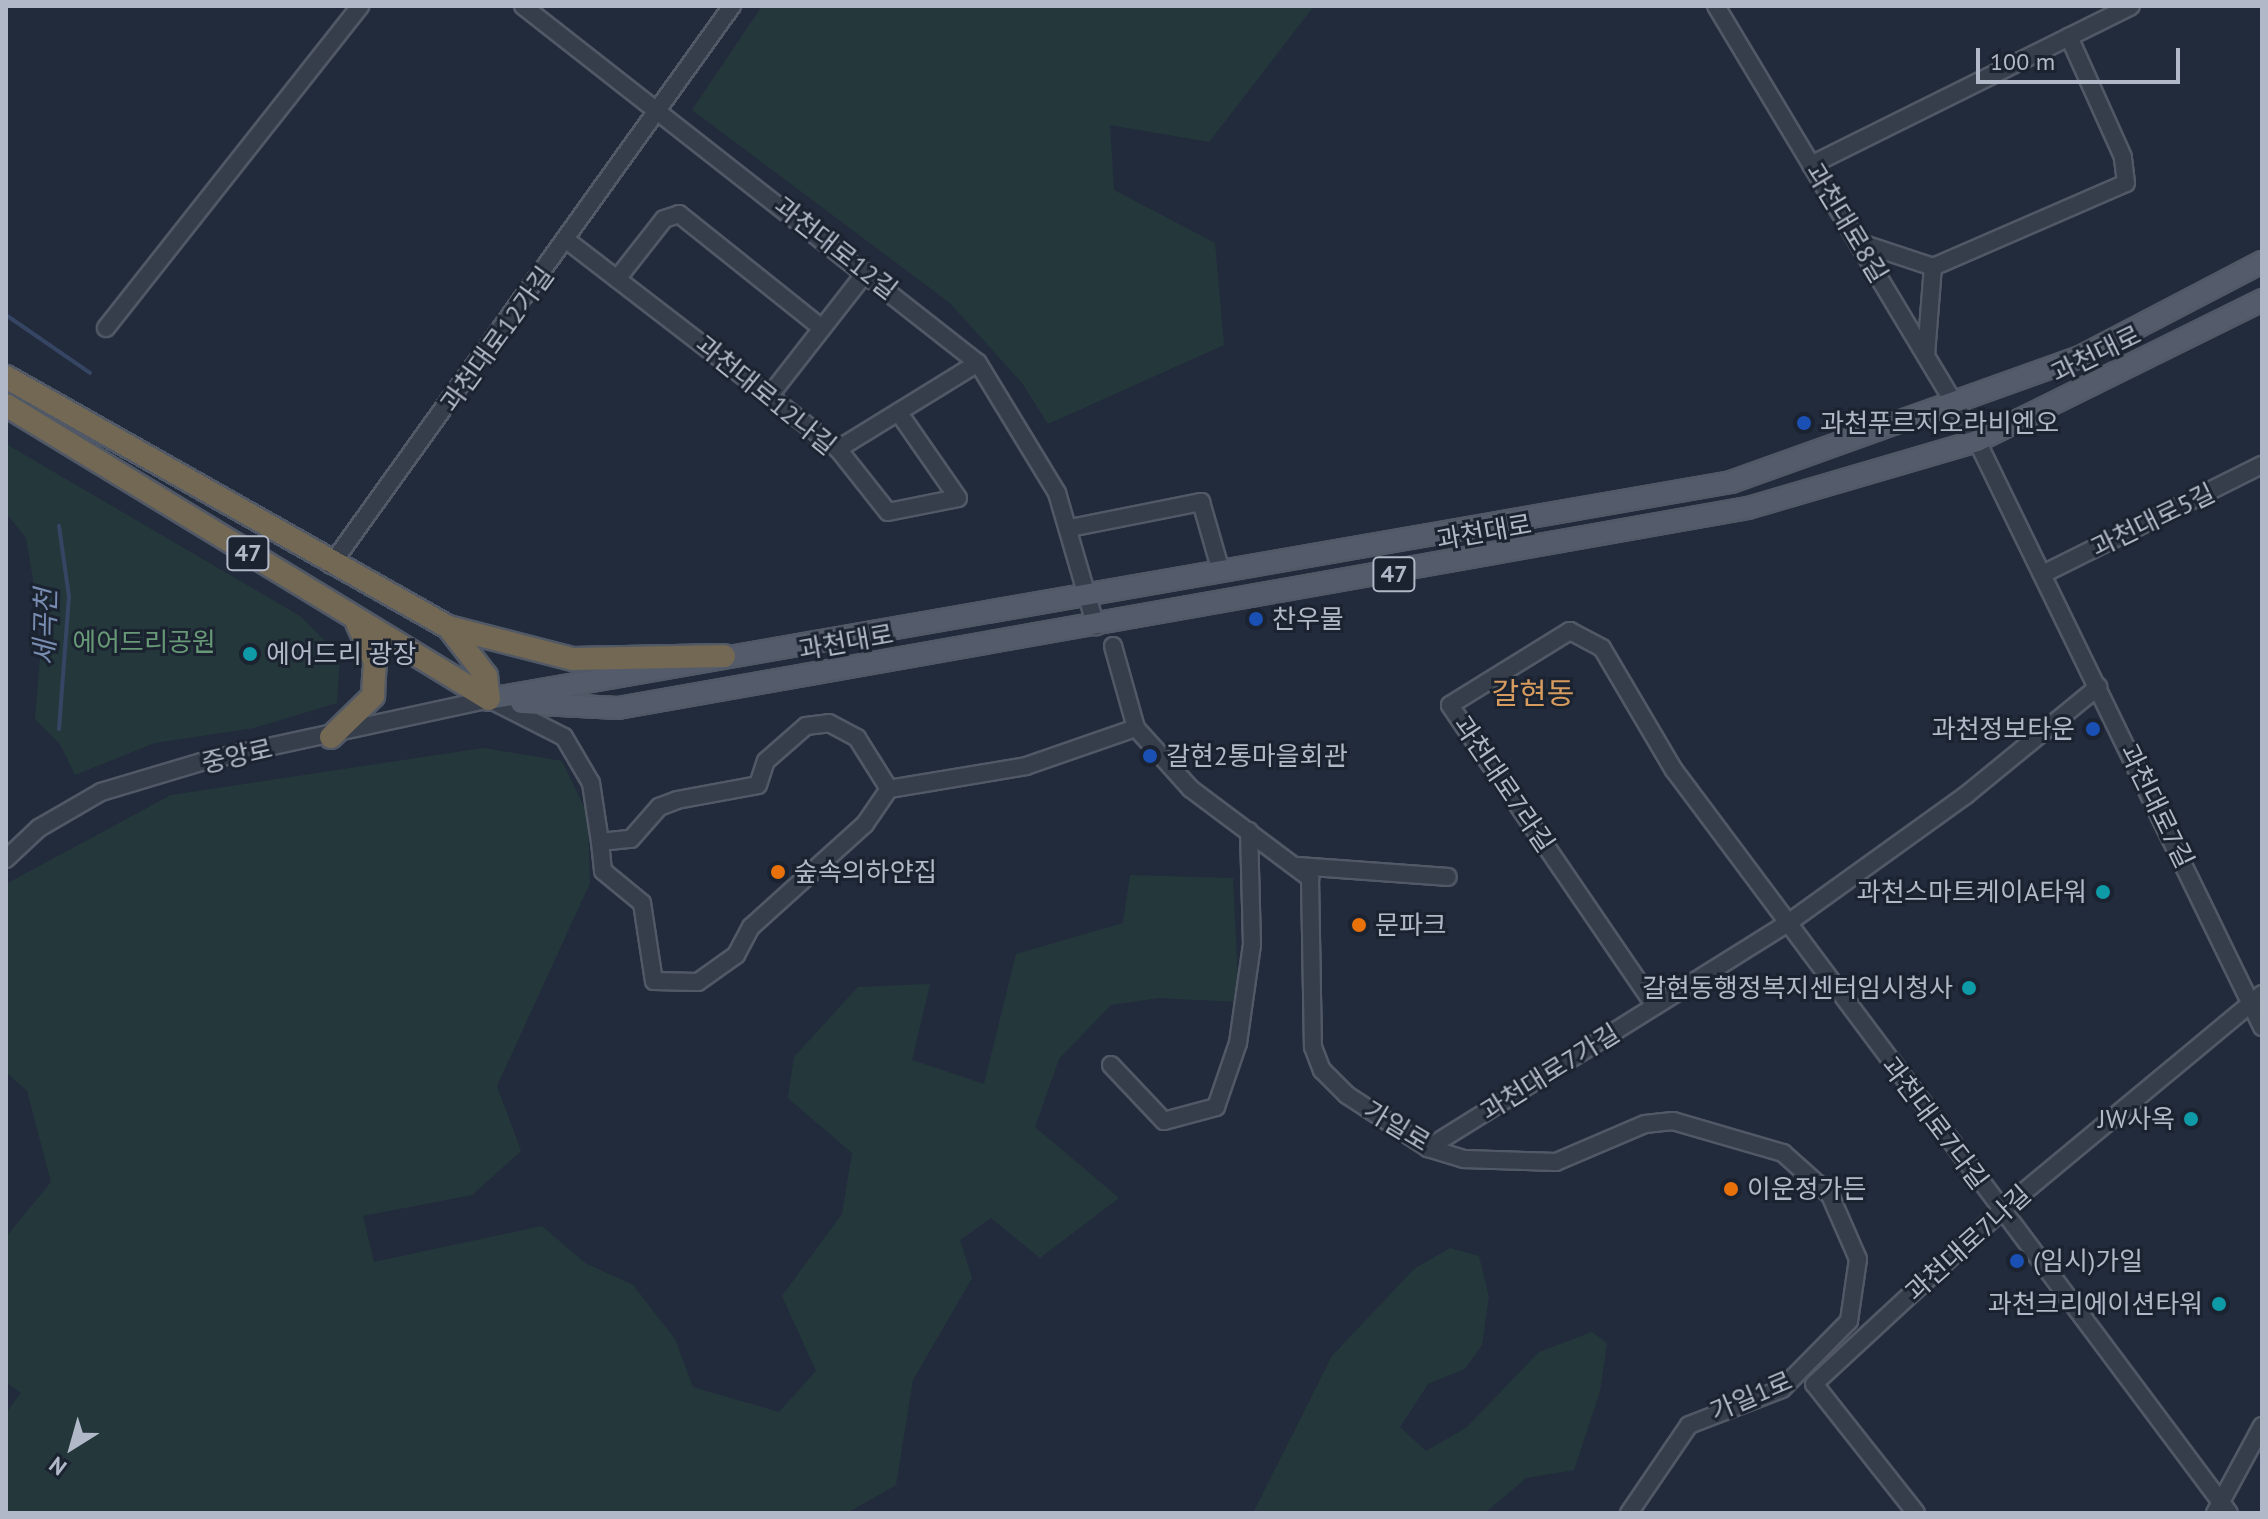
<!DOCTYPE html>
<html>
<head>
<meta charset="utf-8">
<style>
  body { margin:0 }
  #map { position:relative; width:2268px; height:1519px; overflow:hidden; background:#222b3b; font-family:"PT Sans","Noto Sans KR",sans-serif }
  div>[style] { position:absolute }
  .green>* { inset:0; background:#24383c }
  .stream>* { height:4px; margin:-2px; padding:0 2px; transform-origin:2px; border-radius:2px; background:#354563 }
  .roads { filter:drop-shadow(2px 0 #515866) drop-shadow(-2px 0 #515866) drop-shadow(0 2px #515866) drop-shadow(0 -2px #515866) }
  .minor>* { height:16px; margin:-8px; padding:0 8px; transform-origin:8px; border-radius:8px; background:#363d4b }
  .major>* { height:20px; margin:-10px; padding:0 10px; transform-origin:10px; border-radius:10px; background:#545c6c }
  .highway>* { height:22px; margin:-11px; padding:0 11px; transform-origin:11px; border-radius:11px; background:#726853 }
  .dots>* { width:22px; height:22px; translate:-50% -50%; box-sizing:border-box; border:4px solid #1b2230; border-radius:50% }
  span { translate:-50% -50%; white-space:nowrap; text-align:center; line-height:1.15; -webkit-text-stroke:6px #1b2230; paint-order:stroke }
  .shield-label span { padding:2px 6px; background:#1b2230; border:2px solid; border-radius:6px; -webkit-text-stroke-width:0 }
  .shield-label { font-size:24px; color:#b1b8c7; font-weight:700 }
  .street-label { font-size:26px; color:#b1b8c7 }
  .poi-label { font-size:26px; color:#b1b8c7 }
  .left { translate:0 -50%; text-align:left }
  .right { translate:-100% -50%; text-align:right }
  .park-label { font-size:26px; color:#679977 }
  .water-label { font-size:28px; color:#788cb0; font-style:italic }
  .quarter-label { font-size:30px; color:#d69b5e }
  .frame { position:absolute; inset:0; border:8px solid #b1b8c7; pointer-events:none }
  .north { position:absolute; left:32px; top:1407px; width:80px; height:80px; -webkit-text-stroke:6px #1b2230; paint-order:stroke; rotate:217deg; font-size:22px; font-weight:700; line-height:32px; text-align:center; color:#b1b8c7 }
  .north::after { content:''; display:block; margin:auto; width:28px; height:36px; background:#b1b8c7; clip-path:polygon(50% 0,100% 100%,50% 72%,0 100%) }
  .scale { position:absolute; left:1976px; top:48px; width:204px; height:36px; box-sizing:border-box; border:4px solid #b1b8c7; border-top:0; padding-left:10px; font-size:24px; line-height:28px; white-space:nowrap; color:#b1b8c7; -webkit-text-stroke:6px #1b2230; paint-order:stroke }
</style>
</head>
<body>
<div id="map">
  <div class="green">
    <i style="clip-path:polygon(762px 6px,1314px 6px,1209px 142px,1110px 125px,1114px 190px,1215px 243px,1224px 345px,1048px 424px,1022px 383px,950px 303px,692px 110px)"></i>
    <i style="clip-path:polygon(6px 444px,300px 616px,340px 656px,337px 703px,254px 728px,155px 743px,75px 775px,60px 744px,35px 719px,42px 633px,26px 538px,6px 513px)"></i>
    <i style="clip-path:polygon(483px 748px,562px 761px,588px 815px,590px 883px,497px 1086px,521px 1151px,472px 1195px,363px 1216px,374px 1262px,542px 1226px,585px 1263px,633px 1285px,675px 1339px,693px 1387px,779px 1412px,816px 1371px,782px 1296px,842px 1214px,852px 1153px,788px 1098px,794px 1057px,858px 987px,930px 984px,912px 1060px,984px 1084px,1016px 954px,1123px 923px,1130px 875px,1233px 878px,1239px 1002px,1159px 998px,1111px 1005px,1059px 1059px,1035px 1127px,1119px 1198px,1040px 1258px,991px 1218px,960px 1240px,972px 1278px,913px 1380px,896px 1485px,847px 1513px,6px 1513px,6px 1413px,21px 1393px,6px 1382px,6px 1237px,51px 1182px,27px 1091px,6px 1072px,6px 884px,171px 795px)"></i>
    <i style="clip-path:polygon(1450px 1248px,1479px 1256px,1489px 1297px,1482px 1345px,1465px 1369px,1428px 1384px,1400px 1427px,1426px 1451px,1466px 1428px,1539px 1352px,1592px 1332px,1607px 1343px,1600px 1391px,1574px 1470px,1526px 1478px,1485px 1513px,1253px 1513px,1332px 1356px,1414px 1269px)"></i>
  </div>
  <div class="stream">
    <i style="left:6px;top:315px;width:102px;rotate:34.6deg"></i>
    <i style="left:59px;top:729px;width:132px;rotate:-85.7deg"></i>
    <i style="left:69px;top:597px;width:72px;rotate:-98deg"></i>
  </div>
  <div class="roads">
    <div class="minor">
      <i style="left:523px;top:6px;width:578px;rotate:38.12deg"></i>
      <i style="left:978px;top:363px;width:152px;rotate:58.7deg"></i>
      <i style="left:1057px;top:493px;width:139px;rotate:73.7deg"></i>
      <i style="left:1716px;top:6px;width:507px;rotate:59.04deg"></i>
      <i style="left:1977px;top:441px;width:652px;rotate:64.06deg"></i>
      <i style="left:1811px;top:165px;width:357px;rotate:-26.4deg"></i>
      <i style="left:569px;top:242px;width:339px;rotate:37.6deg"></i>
      <i style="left:838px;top:449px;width:80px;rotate:51.6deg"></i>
      <i style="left:888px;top:512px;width:71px;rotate:-11.3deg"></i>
      <i style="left:958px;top:498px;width:103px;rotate:-124.8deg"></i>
      <i style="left:1858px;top:242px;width:79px;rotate:18.4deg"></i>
      <i style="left:1933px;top:267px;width:210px;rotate:-23.5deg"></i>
      <i style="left:2126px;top:183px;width:26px;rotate:-97deg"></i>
      <i style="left:2123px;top:157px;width:132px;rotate:-114.2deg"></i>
      <i style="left:617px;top:279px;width:76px;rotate:-51.9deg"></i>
      <i style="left:664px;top:219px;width:16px;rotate:-18deg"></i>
      <i style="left:679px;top:214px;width:183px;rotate:38.6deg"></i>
      <i style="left:106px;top:328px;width:410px;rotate:-51.7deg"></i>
      <i style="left:1926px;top:355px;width:88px;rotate:-85.5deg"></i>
      <i style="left:770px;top:395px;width:156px;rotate:-52deg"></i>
      <i style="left:838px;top:449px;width:164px;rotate:-31.6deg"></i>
      <i style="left:1070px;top:528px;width:134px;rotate:-11.2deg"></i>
      <i style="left:1201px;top:502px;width:69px;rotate:73.9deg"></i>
      <i style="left:331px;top:565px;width:688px;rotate:-54.35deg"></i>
      <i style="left:2043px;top:574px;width:245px;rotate:-26.5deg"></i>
      <i style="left:1113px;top:646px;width:85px;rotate:74.3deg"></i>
      <i style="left:1136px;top:728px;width:82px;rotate:48deg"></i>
      <i style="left:1191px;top:789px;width:149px;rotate:36.8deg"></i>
      <i style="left:1310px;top:878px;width:169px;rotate:89deg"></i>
      <i style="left:1313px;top:1047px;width:25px;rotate:69deg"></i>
      <i style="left:1322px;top:1070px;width:35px;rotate:45deg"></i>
      <i style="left:1347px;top:1095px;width:97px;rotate:33.2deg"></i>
      <i style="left:1428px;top:1148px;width:38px;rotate:17deg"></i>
      <i style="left:1464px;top:1159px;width:92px;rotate:1.9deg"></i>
      <i style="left:1556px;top:1162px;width:97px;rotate:-23.1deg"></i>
      <i style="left:1645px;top:1124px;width:28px;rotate:-6deg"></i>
      <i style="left:1673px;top:1121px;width:115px;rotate:16.2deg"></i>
      <i style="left:1783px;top:1153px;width:63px;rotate:41.8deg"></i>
      <i style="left:1830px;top:1195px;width:70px;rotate:66.4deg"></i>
      <i style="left:1858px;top:1259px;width:63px;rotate:98.3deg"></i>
      <i style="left:1849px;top:1321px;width:95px;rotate:134.6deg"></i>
      <i style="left:1782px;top:1389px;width:100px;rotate:158.8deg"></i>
      <i style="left:1689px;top:1425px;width:107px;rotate:124.3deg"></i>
      <i style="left:600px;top:842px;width:29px;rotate:84deg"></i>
      <i style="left:603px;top:871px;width:50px;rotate:39.4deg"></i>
      <i style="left:642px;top:903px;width:79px;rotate:81.3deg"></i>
      <i style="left:654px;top:981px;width:44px;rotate:1.3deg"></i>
      <i style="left:698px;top:982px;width:47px;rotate:-35.4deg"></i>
      <i style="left:736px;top:955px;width:32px;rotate:-62deg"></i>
      <i style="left:751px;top:927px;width:154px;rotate:-42.1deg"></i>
      <i style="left:865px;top:824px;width:42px;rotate:-55.6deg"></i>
      <i style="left:6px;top:859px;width:45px;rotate:-43.2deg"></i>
      <i style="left:39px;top:828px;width:72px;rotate:-30.1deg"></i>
      <i style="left:101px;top:792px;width:112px;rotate:-16.7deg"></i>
      <i style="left:208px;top:760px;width:288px;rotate:-12.2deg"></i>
      <i style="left:489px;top:699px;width:84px;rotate:26.9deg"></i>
      <i style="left:564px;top:737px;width:53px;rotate:59.6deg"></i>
      <i style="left:591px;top:783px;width:60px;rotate:81.3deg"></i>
      <i style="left:600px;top:842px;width:31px;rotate:-6deg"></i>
      <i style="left:631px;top:839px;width:43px;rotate:-48.8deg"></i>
      <i style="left:659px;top:807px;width:19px;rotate:-21deg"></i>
      <i style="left:677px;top:800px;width:82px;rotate:-10.5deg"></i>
      <i style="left:758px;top:785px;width:25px;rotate:-72deg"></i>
      <i style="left:766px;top:761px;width:53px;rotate:-41.2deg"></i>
      <i style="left:806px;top:726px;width:23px;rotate:-7deg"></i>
      <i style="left:829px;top:723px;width:32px;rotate:28deg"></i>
      <i style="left:857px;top:738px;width:60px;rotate:57.9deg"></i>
      <i style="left:889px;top:789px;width:139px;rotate:-9.5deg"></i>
      <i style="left:1026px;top:766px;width:116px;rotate:-19.1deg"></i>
      <i style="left:1299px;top:866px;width:149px;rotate:4.2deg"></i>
      <i style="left:1655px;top:1006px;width:364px;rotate:-124.3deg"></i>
      <i style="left:1450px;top:705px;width:141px;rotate:-31.7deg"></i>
      <i style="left:1570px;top:631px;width:36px;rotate:28deg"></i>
      <i style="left:1602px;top:648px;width:142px;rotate:59.5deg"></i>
      <i style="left:1674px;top:770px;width:927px;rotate:53.24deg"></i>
      <i style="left:1111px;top:1065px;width:77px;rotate:46.6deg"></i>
      <i style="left:1164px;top:1121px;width:54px;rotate:-15.1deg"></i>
      <i style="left:1216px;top:1107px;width:68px;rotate:-71deg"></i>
      <i style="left:1238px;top:1043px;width:99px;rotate:-81.9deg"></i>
      <i style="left:1252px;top:945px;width:114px;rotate:-91.5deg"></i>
      <i style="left:1428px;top:1148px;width:425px;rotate:-32deg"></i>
      <i style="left:1788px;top:923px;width:219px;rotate:-35.7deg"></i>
      <i style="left:1966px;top:795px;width:171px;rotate:-39.3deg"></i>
      <i style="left:1916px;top:1513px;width:164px;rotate:-128.3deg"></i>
      <i style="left:1814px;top:1384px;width:256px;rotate:-42.8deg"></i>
      <i style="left:2002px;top:1210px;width:338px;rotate:-39.7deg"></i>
      <i style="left:2215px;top:1513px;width:99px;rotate:-61.6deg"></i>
    </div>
    <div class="major">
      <i style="left:489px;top:699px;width:1261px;rotate:-9.91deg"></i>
      <i style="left:1731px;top:482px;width:371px;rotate:-19.7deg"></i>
      <i style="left:2080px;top:357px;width:205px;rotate:-27.6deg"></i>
      <i style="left:521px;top:703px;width:97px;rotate:3deg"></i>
      <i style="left:618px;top:708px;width:1148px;rotate:-10.04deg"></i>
      <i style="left:1748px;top:508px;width:239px;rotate:-16.3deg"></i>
      <i style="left:1977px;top:441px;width:318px;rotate:-26.3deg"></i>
    </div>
    <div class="highway">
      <i style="left:6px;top:377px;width:508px;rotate:29.49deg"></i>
      <i style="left:448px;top:627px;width:129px;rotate:14.4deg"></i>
      <i style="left:573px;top:659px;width:151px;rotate:-1.1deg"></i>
      <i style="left:6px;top:405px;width:565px;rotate:31.33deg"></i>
      <i style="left:449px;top:628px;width:61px;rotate:52.4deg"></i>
      <i style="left:486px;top:676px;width:23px;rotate:83deg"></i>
      <i style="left:331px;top:737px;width:59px;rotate:-44.3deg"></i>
      <i style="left:373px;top:696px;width:34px;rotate:-87deg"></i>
      <i style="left:375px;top:662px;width:43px;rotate:-114.8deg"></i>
    </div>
  </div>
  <div class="dots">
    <i style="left:1804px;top:423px;background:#1a4fb4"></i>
    <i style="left:1256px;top:619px;background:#1a4fb4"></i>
    <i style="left:250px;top:654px;background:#0f9aa8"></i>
    <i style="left:2093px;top:729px;background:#1a4fb4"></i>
    <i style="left:1150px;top:756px;background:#1a4fb4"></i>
    <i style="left:778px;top:872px;background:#e8710a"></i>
    <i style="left:2103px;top:892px;background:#0f9aa8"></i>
    <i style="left:1359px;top:925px;background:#e8710a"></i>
    <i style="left:1969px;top:988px;background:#0f9aa8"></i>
    <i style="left:2191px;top:1119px;background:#0f9aa8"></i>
    <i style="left:1731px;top:1189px;background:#e8710a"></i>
    <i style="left:2017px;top:1261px;background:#1a4fb4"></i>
    <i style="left:2219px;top:1304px;background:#0f9aa8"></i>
  </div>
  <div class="shield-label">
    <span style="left:248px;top:553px">47</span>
    <span style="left:1394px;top:574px">47</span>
  </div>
  <div class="street-label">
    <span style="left:1847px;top:223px;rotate:59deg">과천대로8길</span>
    <span style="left:836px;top:248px;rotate:38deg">과천대로12길</span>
    <span style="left:497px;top:339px;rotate:-54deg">과천대로12가길</span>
    <span style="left:2096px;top:354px;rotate:-26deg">과천대로</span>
    <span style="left:766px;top:395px;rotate:39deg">과천대로12나길</span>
    <span style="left:2153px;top:520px;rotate:-26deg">과천대로5길</span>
    <span style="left:1484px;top:532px;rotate:-10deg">과천대로</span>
    <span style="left:846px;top:642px;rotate:-10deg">과천대로</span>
    <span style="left:237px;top:756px;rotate:-13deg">중앙로</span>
    <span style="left:1504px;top:784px;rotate:56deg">과천대로7라길</span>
    <span style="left:2157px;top:806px;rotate:64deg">과천대로7길</span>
    <span style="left:1550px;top:1072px;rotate:-32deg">과천대로7가길</span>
    <span style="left:1935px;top:1123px;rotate:53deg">과천대로7다길</span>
    <span style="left:1397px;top:1126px;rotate:31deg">가일로</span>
    <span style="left:1968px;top:1243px;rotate:-42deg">과천대로7나길</span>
    <span style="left:1751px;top:1396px;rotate:-23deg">가일1로</span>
  </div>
  <div class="poi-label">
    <span class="left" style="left:1820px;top:423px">과천푸르지오라비엔오</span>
    <span class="left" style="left:1272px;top:619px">찬우물</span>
    <span class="left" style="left:266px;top:654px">에어드리 광장</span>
    <span class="right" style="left:2075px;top:729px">과천정보타운</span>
    <span class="left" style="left:1166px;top:756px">갈현2통마을회관</span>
    <span class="left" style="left:794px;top:872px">숲속의하얀집</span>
    <span class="right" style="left:2087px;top:892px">과천스마트케이A타워</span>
    <span class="left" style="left:1375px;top:925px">문파크</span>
    <span class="right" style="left:1953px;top:988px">갈현동행정복지센터임시청사</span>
    <span class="right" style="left:2175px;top:1119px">JW사옥</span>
    <span class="left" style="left:1747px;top:1189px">이운정가든</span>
    <span class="left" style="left:2033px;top:1261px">(임시)가일</span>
    <span class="right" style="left:2203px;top:1304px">과천크리에이션타워</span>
  </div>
  <div class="park-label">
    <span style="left:144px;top:642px">에어드리공원</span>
  </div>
  <div class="water-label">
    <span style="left:45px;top:627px;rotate:-89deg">세곡천</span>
  </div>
  <div class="quarter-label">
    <span style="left:1533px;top:693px">갈현동</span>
  </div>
  <div class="frame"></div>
  <div class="north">N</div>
  <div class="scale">100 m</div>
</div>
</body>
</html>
